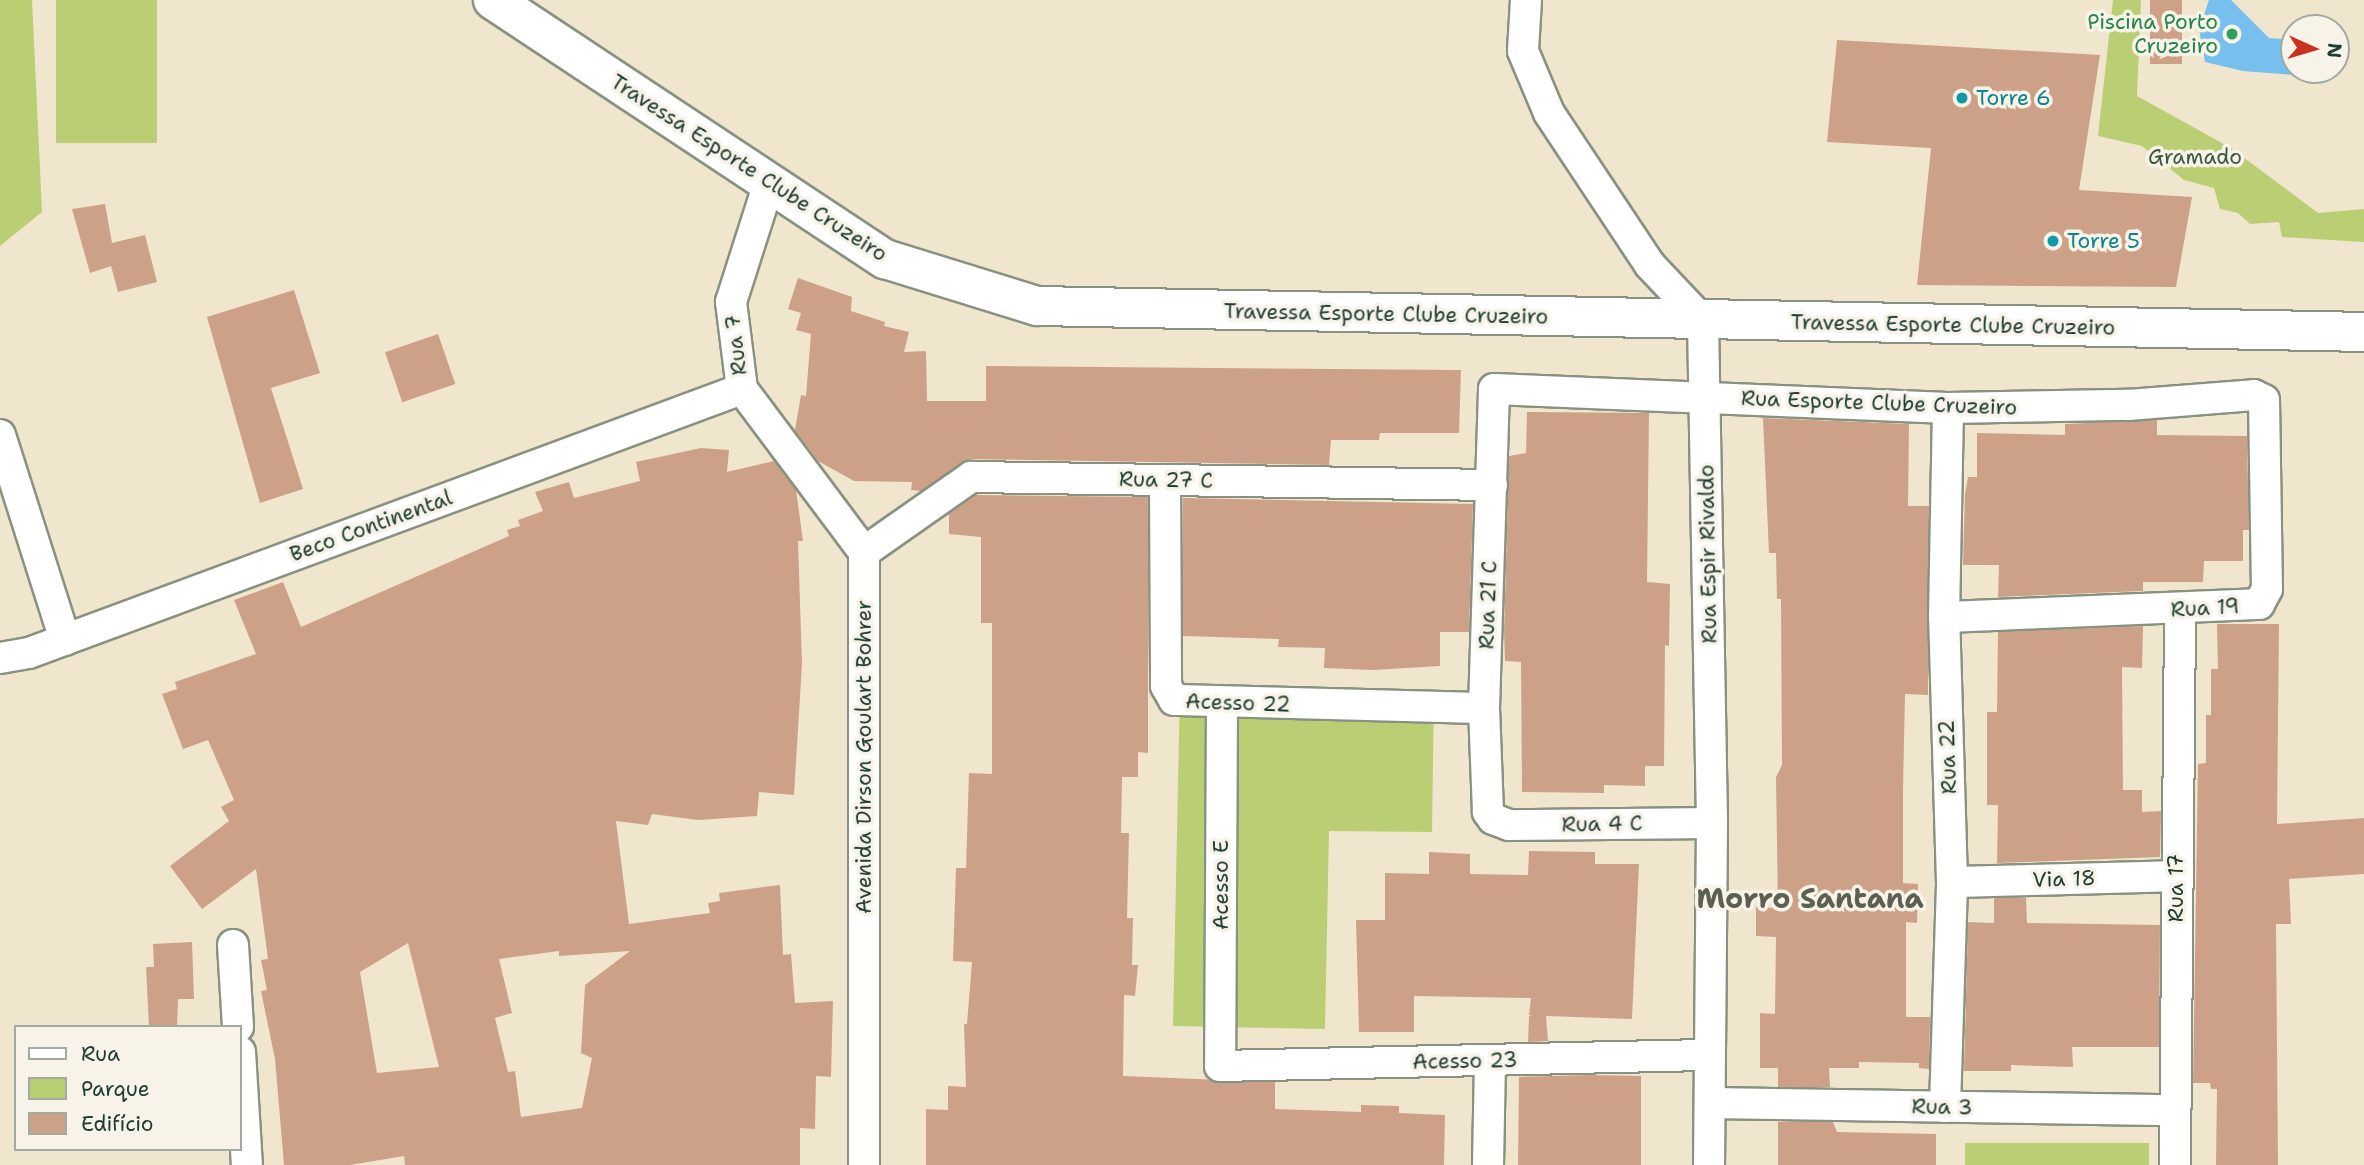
<!DOCTYPE html>
<html>
<head>
<meta charset="utf-8">
<style>
  body { margin:0 }
  #map { position:relative; width:2364px; height:1165px; overflow:hidden; background:#f0e6cd; font-family:"Shantell Sans",sans-serif }
  div>[style] { position:absolute }
  .green>* { inset:0; background:#bacf73; transform-origin:0 0 }
  .water>* { inset:0; background:#76bfef }
  .building>* { inset:0; background:#cda188; transform-origin:0 0 }
  .roads { filter:drop-shadow(2px 0 #889280) drop-shadow(-2px 0 #889280) drop-shadow(0 2px #889280) drop-shadow(0 -2px #889280) }
  .street>* { height:30px; margin:-15px; padding:0 15px; transform-origin:15px; border-radius:15px; background:#fff }
  .secondary>* { height:38px; margin:-19px; padding:0 19px; transform-origin:19px; border-radius:19px; background:#fff }
  .dots>* { width:19px; height:19px; translate:-50% -50%; box-sizing:border-box; border:4px solid #f7f3e8; border-radius:50% }
  span { translate:-50% -50%; white-space:nowrap; text-align:center; line-height:1.15; -webkit-text-stroke:7px #f7f3e8; paint-order:stroke }
  .leisure-label { font-size:21px; color:#27864d }
  .right { translate:-100% -50%; text-align:right }
  .culture-label { font-size:21px; color:#0d838f }
  .left { translate:0 -50%; text-align:left }
  .park-label { font-size:21px; color:#3e5a41 }
  .street-label { font-size:21px; color:#1f3d34 }
  .district-label { font-size:28px; color:#5c6051; font-weight:700 }
  .legend { position:absolute; left:14px; top:1025px; width:228px; height:126px; box-sizing:border-box; background:#f7f3e8; border:2px solid #a1aaa0; margin:0; padding:9px 12px; list-style:none; font-size:21px; color:#1f3d34 }
  .legend li { display:flex; align-items:center; gap:14px; height:35px }
  .legend b { width:35px; border:2px solid #a1aaa0 }
  .north { position:absolute; left:2280px; top:14px; width:70px; height:70px; box-sizing:border-box; background:#f7f3e8; border:2px solid #a1aaa0; border-radius:50%; rotate:94deg; font-size:19px; font-weight:700; line-height:28px; text-align:center; color:#1f3d34 }
  .north::after { content:''; display:block; margin:auto; width:24px; height:32px; background:#c8321e; clip-path:polygon(50% 0,100% 100%,50% 72%,0 100%) }
</style>
</head>
<body>
<div id="map">
  <div class="green">
    <i style="clip-path:polygon(0 0,32px 0,42px 212px,0 246px)"></i>
    <i style="left:56px;top:0;width:101px;height:143px"></i>
    <i style="clip-path:polygon(2113px 0,2141px 0,2137px 96px,2231px 148px,2318px 213px,2364px 209px,2364px 242px,2282px 237px,2279px 222px,2250px 224px,2238px 213px,2220px 209px,2214px 188px,2184px 180px,2142px 146px,2098px 136px)"></i>
    <i style="clip-path:polygon(1180px 687px,1434px 692px,1432px 832px,1329px 831px,1325px 1029px,1173px 1026px)"></i>
    <i style="left:1965px;top:1143px;width:184px;height:22px"></i>
  </div>
  <div class="water">
    <i style="clip-path:polygon(2209px 0,2231px 0,2269px 38px,2294px 40px,2294px 70px,2314px 70px,2294px 75px,2243px 71px,2205px 62px,2199px 29px)"></i>
  </div>
  <div class="building">
    <i style="left:2150px;top:0;width:32px;height:64px"></i>
    <i style="clip-path:polygon(1837px 40px,2100px 55px,2079px 190px,2192px 197px,2176px 287px,1917px 285px,1931px 148px,1827px 142px)"></i>
    <i style="clip-path:polygon(105px 204px,112px 243px,145px 235px,157px 282px,118px 292px,111px 266px,90px 273px,72px 209px)"></i>
    <i style="clip-path:polygon(798px 278px,852px 297px,851px 311px,885px 322px,884px 326px,909px 332px,904px 352px,926px 351px,927px 401px,986px 401px,986px 366px,1461px 370px,1459px 433px,1380px 433px,1379px 440px,1331px 440px,1329px 465px,971px 459px,921px 491px,911px 490px,912px 482px,854px 481px,818px 461px,795px 430px,801px 395px,806px 396px,811px 334px,796px 330px,801px 313px,788px 309px)"></i>
    <i style="clip-path:polygon(294px 290px,320px 373px,271px 388px,303px 489px,260px 503px,207px 317px)"></i>
    <i style="left:438px;top:334px;width:53px;height:56px;rotate:71deg"></i>
    <i style="clip-path:polygon(1527px 412px,1649px 413px,1647px 582px,1670px 584px,1669px 646px,1665px 645px,1664px 766px,1645px 766px,1645px 786px,1604px 785px,1604px 793px,1522px 792px,1521px 662px,1505px 661px,1504px 631px,1509px 456px,1526px 453px)"></i>
    <i style="clip-path:polygon(1763px 418px,1909px 424px,1908px 506px,1929px 506px,1928px 695px,1905px 694px,1903px 790px,1903px 883px,1918px 884px,1917px 923px,1906px 922px,1906px 1017px,1930px 1017px,1929px 1069px,1919px 1068px,1919px 1063px,1859px 1062px,1859px 1068px,1829px 1068px,1830px 1087px,1778px 1087px,1778px 1068px,1760px 1068px,1760px 1013px,1775px 1014px,1776px 937px,1756px 936px,1756px 907px,1778px 908px,1776px 777px,1782px 765px,1781px 599px,1777px 599px,1776px 553px,1769px 553px)"></i>
    <i style="clip-path:polygon(2157px 420px,2157px 435px,2247px 436px,2249px 530px,2243px 530px,2243px 561px,2204px 561px,2203px 582px,2143px 582px,2143px 591px,1998px 597px,1999px 565px,1963px 565px,1965px 494px,1968px 477px,1977px 477px,1977px 433px,2065px 435px,2065px 424px)"></i>
    <i style="clip-path:polygon(evenodd,701px 448px,729px 450px,727px 472px,774px 461px,796px 490px,803px 541px,798px 541px,802px 664px,794px 795px,759px 792px,757px 816px,698px 820px,652px 814px,648px 825px,616px 821px,629px 924px,710px 913px,708px 903px,720px 901px,719px 893px,780px 885px,783px 955px,791px 954px,795px 1003px,833px 1001px,831px 1077px,816px 1076px,815px 1129px,800px 1128px,800px 1165px,405px 1165px,404px 1156px,350px 1165px,284px 1165px,275px 1059px,261px 991px,267px 990px,261px 960px,268px 959px,256px 869px,202px 909px,170px 866px,229px 821px,221px 807px,234px 800px,208px 740px,183px 749px,162px 694px,177px 689px,175px 682px,256px 654px,234px 600px,283px 582px,301px 627px,509px 536px,507px 530px,520px 526px,518px 520px,543px 511px,535px 492px,569px 482px,574px 498px,640px 481px,636px 462px,701px 448px,408px 943px,439px 1067px,377px 1073px,360px 972px,408px 943px,701px 448px,559px 951px,559px 956px,630px 951px,585px 985px,581px 1053px,592px 1058px,582px 1108px,521px 1117px,515px 1071px,508px 1072px,495px 1018px,512px 1013px,499px 959px,559px 951px)"></i>
    <i style="clip-path:polygon(976px 495px,1148px 497px,1148px 753px,1138px 752px,1138px 777px,1122px 777px,1121px 833px,1129px 833px,1127px 918px,1133px 918px,1132px 965px,1138px 965px,1135px 996px,1124px 995px,1123px 1076px,1275px 1082px,1275px 1109px,1361px 1112px,1361px 1105px,1399px 1106px,1399px 1113px,1445px 1115px,1444px 1165px,926px 1165px,926px 1109px,948px 1110px,948px 1086px,966px 1087px,964px 1024px,967px 1024px,972px 962px,953px 961px,956px 868px,966px 868px,969px 773px,992px 774px,992px 623px,981px 623px,981px 537px,949px 534px,949px 514px)"></i>
    <i style="clip-path:polygon(1183px 498px,1473px 504px,1469px 632px,1440px 632px,1440px 666px,1373px 670px,1324px 668px,1325px 648px,1278px 647px,1279px 639px,1183px 636px)"></i>
    <i style="clip-path:polygon(2217px 624px,2279px 624px,2277px 824px,2364px 818px,2364px 874px,2289px 879px,2291px 924px,2276px 924px,2278px 1165px,2216px 1165px,2217px 1089px,2211px 1089px,2210px 1083px,2193px 1083px,2198px 764px,2206px 763px,2206px 715px,2211px 715px,2211px 669px,2218px 669px)"></i>
    <i style="clip-path:polygon(2143px 626px,2142px 668px,2122px 667px,2123px 790px,2142px 790px,2142px 812px,2161px 811px,2160px 857px,1997px 863px,1998px 805px,1987px 805px,1987px 712px,1997px 712px,1998px 632px)"></i>
    <i style="clip-path:polygon(1529px 851px,1595px 852px,1595px 864px,1639px 864px,1632px 1019px,1546px 1016px,1548px 1041px,1528px 1042px,1529px 1016px,1533px 1016px,1529px 1015px,1531px 998px,1414px 996px,1414px 1032px,1359px 1032px,1356px 920px,1385px 920px,1385px 873px,1429px 874px,1429px 852px,1470px 854px,1470px 874px,1528px 875px)"></i>
    <i style="clip-path:polygon(1994px 898px,2026px 898px,2027px 923px,2160px 925px,2159px 1047px,2072px 1047px,2073px 1067px,2011px 1065px,2011px 1071px,1964px 1071px,1968px 922px,1994px 923px)"></i>
    <i style="clip-path:polygon(192px 942px,194px 999px,178px 999px,177px 1027px,149px 1027px,146px 967px,154px 967px,153px 944px)"></i>
    <i style="clip-path:polygon(1589px 1075px,1641px 1076px,1641px 1165px,1518px 1165px,1519px 1077px)"></i>
    <i style="clip-path:polygon(1778px 1122px,1833px 1122px,1837px 1132px,1936px 1134px,1936px 1165px,1778px 1165px)"></i>
  </div>
  <div class="roads">
    <div class="street">
      <i style="left:1526px;top:0;width:51px;rotate:93.4deg"></i>
      <i style="left:1523px;top:51px;width:67px;rotate:67.2deg"></i>
      <i style="left:1549px;top:113px;width:182px;rotate:56.4deg"></i>
      <i style="left:1650px;top:265px;width:77px;rotate:46.6deg"></i>
      <i style="left:1703px;top:321px;width:502px;rotate:88.97deg"></i>
      <i style="left:1712px;top:823px;width:342px;rotate:90.5deg"></i>
      <i style="left:742px;top:389px;width:204px;rotate:53.2deg"></i>
      <i style="left:864px;top:552px;width:613px;rotate:90deg"></i>
      <i style="left:742px;top:389px;width:88px;rotate:-97.2deg"></i>
      <i style="left:731px;top:302px;width:125px;rotate:-72.3deg"></i>
      <i style="left:0;top:435px;width:215px;rotate:72.4deg"></i>
      <i style="left:1165px;top:480px;width:206px;rotate:89.7deg"></i>
      <i style="left:1166px;top:686px;width:16px;rotate:60deg"></i>
      <i style="left:1174px;top:700px;width:310px;rotate:1.5deg"></i>
      <i style="left:864px;top:552px;width:131px;rotate:-35deg"></i>
      <i style="left:971px;top:477px;width:521px;rotate:0.88deg"></i>
      <i style="left:0;top:658px;width:29px;rotate:-10deg"></i>
      <i style="left:29px;top:653px;width:760px;rotate:-20.32deg"></i>
      <i style="left:1222px;top:704px;width:362px;rotate:90.3deg"></i>
      <i style="left:1220px;top:1066px;width:489px;rotate:-1.3deg"></i>
      <i style="left:1712px;top:823px;width:203px;rotate:179.4deg"></i>
      <i style="left:1509px;top:825px;width:17px;rotate:-159deg"></i>
      <i style="left:1493px;top:819px;width:9px;rotate:-126deg"></i>
      <i style="left:1488px;top:812px;width:104px;rotate:-92.2deg"></i>
      <i style="left:1484px;top:708px;width:319px;rotate:-88.2deg"></i>
      <i style="left:1494px;top:389px;width:454px;rotate:2.4deg"></i>
      <i style="left:1948px;top:408px;width:180px;rotate:-1deg"></i>
      <i style="left:2128px;top:405px;width:126px;rotate:-4.5deg"></i>
      <i style="left:2254px;top:395px;width:11px;rotate:27deg"></i>
      <i style="left:2264px;top:400px;width:189px;rotate:89.1deg"></i>
      <i style="left:2267px;top:589px;width:17px;rotate:118deg"></i>
      <i style="left:2259px;top:604px;width:315px;rotate:177.6deg"></i>
      <i style="left:1952px;top:882px;width:224px;rotate:-1.5deg"></i>
      <i style="left:233px;top:945px;width:82px;rotate:86.5deg"></i>
      <i style="left:240px;top:1052px;width:113px;rotate:86.5deg"></i>
      <i style="left:1710px;top:1103px;width:465px;rotate:0.9deg"></i>
      <i style="left:1945px;top:1107px;width:225px;rotate:-88.2deg"></i>
      <i style="left:1952px;top:882px;width:265px;rotate:-91.7deg"></i>
      <i style="left:1944px;top:617px;width:209px;rotate:-88.9deg"></i>
      <i style="left:1488px;top:1165px;width:104px;rotate:-88.9deg"></i>
      <i style="left:2175px;top:1165px;width:555px;rotate:-89.48deg"></i>
    </div>
    <div class="secondary">
      <i style="left:493px;top:0;width:470px;rotate:33.5deg"></i>
      <i style="left:885px;top:259px;width:159px;rotate:17.2deg"></i>
      <i style="left:1037px;top:306px;width:1327px;rotate:1.12deg"></i>
    </div>
  </div>
  <div class="dots">
    <i style="left:2232px;top:34px;background:#2e9e5b"></i>
    <i style="left:1962px;top:98px;background:#0f9aa8"></i>
    <i style="left:2053px;top:241px;background:#0f9aa8"></i>
  </div>
  <div class="leisure-label">
    <span class="right" style="left:2218px;top:34px">Piscina Porto<br>Cruzeiro</span>
  </div>
  <div class="culture-label">
    <span class="left" style="left:1976px;top:98px">Torre 6</span>
    <span class="left" style="left:2067px;top:241px">Torre 5</span>
  </div>
  <div class="park-label">
    <span style="left:2195px;top:157px">Gramado</span>
  </div>
  <div class="street-label">
    <span style="left:749px;top:168px;rotate:33deg">Travessa Esporte Clube Cruzeiro</span>
    <span style="left:1386px;top:314px;rotate:1deg">Travessa Esporte Clube Cruzeiro</span>
    <span style="left:1953px;top:325px;rotate:1deg">Travessa Esporte Clube Cruzeiro</span>
    <span style="left:736px;top:345px;rotate:-97deg">Rua 7</span>
    <span style="left:1879px;top:403px;rotate:2deg">Rua Esporte Clube Cruzeiro</span>
    <span style="left:1166px;top:480px;rotate:1deg">Rua 27 C</span>
    <span style="left:371px;top:526px;rotate:-20deg">Beco Continental</span>
    <span style="left:1708px;top:554px;rotate:-91deg">Rua Espir Rivaldo</span>
    <span style="left:1488px;top:605px;rotate:-88deg">Rua 21 C</span>
    <span style="left:2205px;top:608px;rotate:-3deg">Rua 19</span>
    <span style="left:1238px;top:703px;rotate:2deg">Acesso 22</span>
    <span style="left:864px;top:757px;rotate:-90deg">Avenida Dirson Goulart Bohrer</span>
    <span style="left:1948px;top:757px;rotate:-92deg">Rua 22</span>
    <span style="left:1602px;top:824px;rotate:-1deg">Rua 4 C</span>
    <span style="left:2064px;top:879px;rotate:-2deg">Via 18</span>
    <span style="left:1221px;top:885px;rotate:-90deg">Acesso E</span>
    <span style="left:2176px;top:888px;rotate:-90deg">Rua 17</span>
    <span style="left:1465px;top:1061px;rotate:-1deg">Acesso 23</span>
    <span style="left:1942px;top:1107px;rotate:1deg">Rua 3</span>
  </div>
  <div class="district-label">
    <span style="left:1810px;top:898px">Morro Santana</span>
  </div>
  <ul class="legend">
  <li><b style="height:9px;background:#fff"></b>Rua</li>
  <li><b style="height:19px;background:#bacf73"></b>Parque</li>
  <li><b style="height:19px;background:#cda188"></b>Edifício</li>
  </ul>
  <div class="north">N</div>
</div>
</body>
</html>
